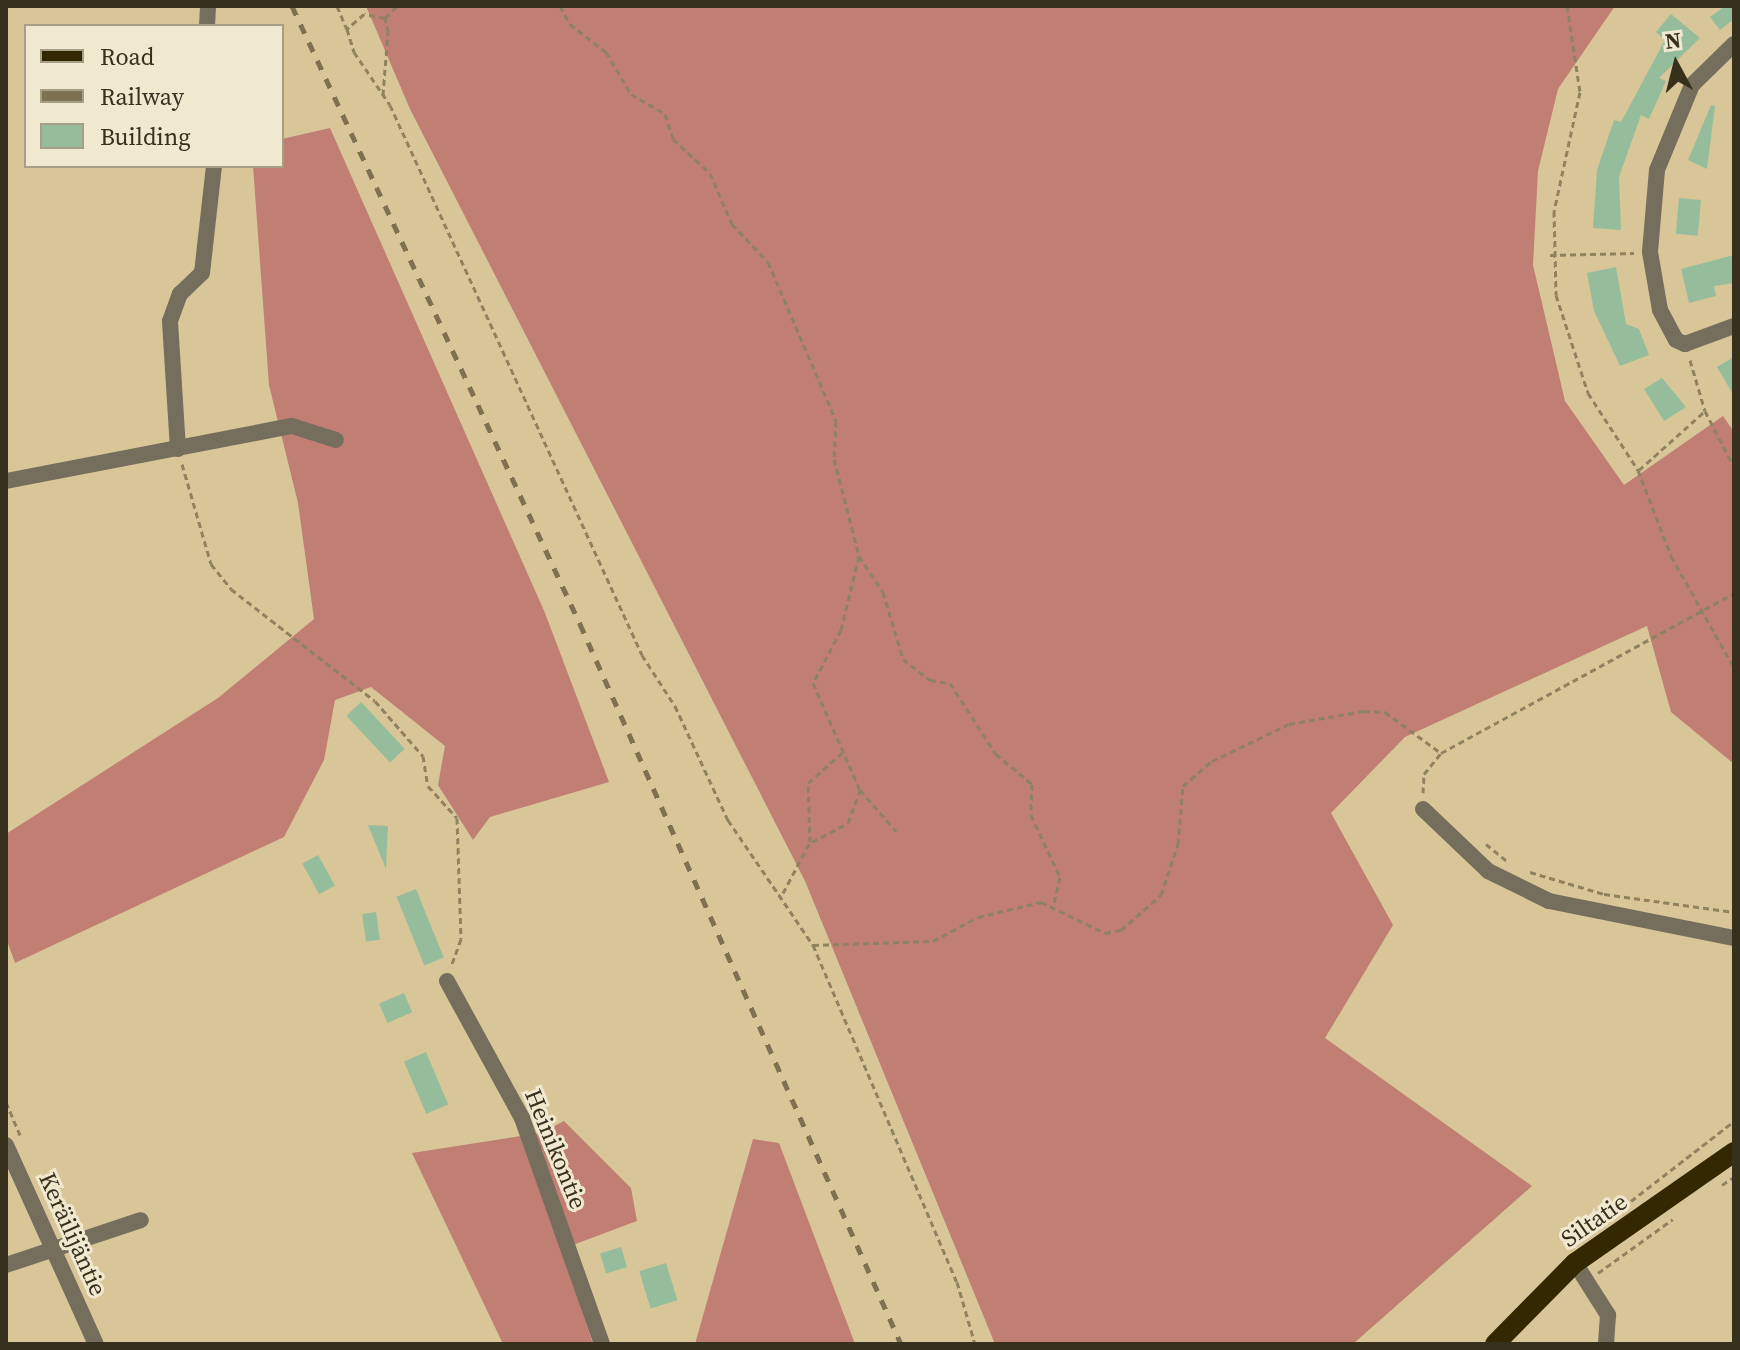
<!DOCTYPE html>
<html>
<head>
<meta charset="utf-8">
<style>
  body { margin:0 }
  #map { position:relative; width:1740px; height:1350px; overflow:hidden; background:#d8c698; font-family:"Source Serif 4",serif }
  div>[style] { position:absolute }
  .forest>* { inset:0; background:#c17e73 }
  .building>* { inset:0; background:#95bd9c; transform-origin:0 0 }
  .path>* { height:3px; margin-top:-1.5px; transform-origin:0; background:repeating-linear-gradient(90deg,#8f8260 0 6px,transparent 0 10px) }
  .minor>* { height:16px; margin:-8px; padding:0 8px; transform-origin:8px; border-radius:8px; background:#756e5c }
  .major>* { height:20px; margin:-10px; padding:0 10px; transform-origin:10px; border-radius:10px; background:#342802 }
  .rail>* { height:5px; margin-top:-2.5px; transform-origin:0; background:repeating-linear-gradient(90deg,#7d7152 0 10px,transparent 0 20px) }
  span { translate:-50% -50%; white-space:nowrap; text-align:center; line-height:1.15; -webkit-text-stroke:6px #f1e8d0; paint-order:stroke }
  .street-label { font-size:24px; color:#37301d }
  .frame { position:absolute; inset:0; border:8px solid #37301d; pointer-events:none }
  .legend { position:absolute; left:24px; top:24px; width:260px; height:144px; box-sizing:border-box; background:#f1e8d0; border:2px solid #a79e88; margin:0; padding:10px 14px; list-style:none; font-size:24px; color:#37301d }
  .legend li { display:flex; align-items:center; gap:16px; height:40px }
  .legend b { width:40px; border:2px solid #a79e88 }
  .north { position:absolute; left:1636px; top:24px; width:80px; height:80px; -webkit-text-stroke:6px #f1e8d0; paint-order:stroke; rotate:353deg; font-size:22px; font-weight:700; line-height:32px; text-align:center; color:#37301d }
  .north::after { content:''; display:block; margin:auto; width:28px; height:36px; background:#37301d; clip-path:polygon(50% 0,100% 100%,50% 72%,0 100%) }
</style>
</head>
<body>
<div id="map">
  <div class="forest">
    <i style="clip-path:polygon(366px 6px,1615px 6px,1558px 89px,1538px 171px,1533px 265px,1565px 401px,1624px 485px,1723px 416px,1734px 432px,1734px 764px,1671px 712px,1647px 626px,1405px 737px,1331px 813px,1393px 925px,1325px 1038px,1532px 1186px,1353px 1344px,995px 1344px,805px 881px,410px 109px)"></i>
    <i style="clip-path:polygon(330px 128px,545px 613px,609px 782px,490px 817px,473px 840px,438px 785px,445px 746px,371px 687px,335px 700px,324px 760px,284px 837px,15px 963px,6px 938px,6px 834px,218px 698px,314px 619px,298px 503px,269px 385px,253px 166px,282px 166px,282px 139px)"></i>
    <i style="clip-path:polygon(564px 1121px,631px 1188px,637px 1221px,562px 1249px,593px 1344px,503px 1344px,412px 1153px,541px 1133px)"></i>
    <i style="clip-path:polygon(753px 1139px,779px 1143px,855px 1344px,695px 1344px)"></i>
  </div>
  <div class="building">
    <i style="clip-path:polygon(1725px 6px,1734px 6px,1734px 19px,1720px 30px,1710px 17px)"></i>
    <i style="clip-path:polygon(1671px 14px,1700px 38px,1659px 78px,1666px 81px,1649px 119px,1641px 115px,1619px 177px,1621px 230px,1593px 228px,1597px 170px,1614px 120px,1621px 122px,1665px 40px,1656px 32px)"></i>
    <i style="clip-path:polygon(1711px 105px,1715px 106px,1707px 169px,1688px 160px)"></i>
    <i style="left:1679px;top:198px;width:22px;height:36px;rotate:5deg"></i>
    <i style="clip-path:polygon(1734px 255px,1734px 283px,1714px 286px,1716px 296px,1689px 303px,1681px 269px)"></i>
    <i style="clip-path:polygon(1616px 267px,1626px 324px,1639px 329px,1649px 355px,1620px 366px,1594px 311px,1587px 273px)"></i>
    <i style="clip-path:polygon(1734px 357px,1734px 396px,1717px 367px)"></i>
    <i style="clip-path:polygon(1662px 378px,1686px 407px,1664px 421px,1644px 389px)"></i>
    <i style="left:361px;top:702px;width:64px;height:20px;rotate:47deg"></i>
    <i style="clip-path:polygon(368px 825px,388px 826px,386px 869px)"></i>
    <i style="left:318px;top:855px;width:35px;height:18px;rotate:61deg"></i>
    <i style="left:416px;top:889px;width:74px;height:21px;rotate:68deg"></i>
    <i style="left:376px;top:912px;width:28px;height:14px;rotate:82deg"></i>
    <i style="left:404px;top:993px;width:21px;height:27px;rotate:67deg"></i>
    <i style="left:426px;top:1052px;width:57px;height:24px;rotate:67deg"></i>
    <i style="left:621px;top:1247px;width:21px;height:22px;rotate:73deg"></i>
    <i style="left:666px;top:1263px;width:39px;height:28px;rotate:73deg"></i>
  </div>
  <div class="path">
    <i style="left:337px;top:6px;width:25px;rotate:67deg"></i>
    <i style="left:560px;top:6px;width:21px;rotate:61deg"></i>
    <i style="left:570px;top:24px;width:46px;rotate:37.9deg"></i>
    <i style="left:606px;top:52px;width:49px;rotate:59.2deg"></i>
    <i style="left:631px;top:94px;width:39px;rotate:30deg"></i>
    <i style="left:665px;top:114px;width:26px;rotate:72deg"></i>
    <i style="left:673px;top:139px;width:50px;rotate:42.6deg"></i>
    <i style="left:710px;top:173px;width:56px;rotate:66.7deg"></i>
    <i style="left:732px;top:224px;width:52px;rotate:46.5deg"></i>
    <i style="left:768px;top:262px;width:173px;rotate:66.8deg"></i>
    <i style="left:836px;top:421px;width:38px;rotate:93deg"></i>
    <i style="left:834px;top:459px;width:100px;rotate:75.5deg"></i>
    <i style="left:859px;top:556px;width:43px;rotate:56.3deg"></i>
    <i style="left:883px;top:592px;width:70px;rotate:73.4deg"></i>
    <i style="left:903px;top:659px;width:34px;rotate:38deg"></i>
    <i style="left:930px;top:680px;width:20px;rotate:9deg"></i>
    <i style="left:950px;top:683px;width:85px;rotate:57.1deg"></i>
    <i style="left:996px;top:754px;width:47px;rotate:39.8deg"></i>
    <i style="left:1032px;top:784px;width:31px;rotate:92deg"></i>
    <i style="left:1031px;top:815px;width:68px;rotate:64.9deg"></i>
    <i style="left:1060px;top:877px;width:27px;rotate:103deg"></i>
    <i style="left:1567px;top:6px;width:87px;rotate:81.4deg"></i>
    <i style="left:1580px;top:92px;width:122px;rotate:102.3deg"></i>
    <i style="left:1554px;top:211px;width:84px;rotate:88.6deg"></i>
    <i style="left:1556px;top:295px;width:103px;rotate:71.9deg"></i>
    <i style="left:1588px;top:393px;width:92px;rotate:57deg"></i>
    <i style="left:1638px;top:470px;width:92px;rotate:69deg"></i>
    <i style="left:1671px;top:556px;width:129px;rotate:60.6deg"></i>
    <i style="left:385px;top:18px;width:17px;rotate:-45deg"></i>
    <i style="left:383px;top:95px;width:63px;rotate:-85.5deg"></i>
    <i style="left:388px;top:32px;width:14px;rotate:-102deg"></i>
    <i style="left:385px;top:18px;width:21px;rotate:-169deg"></i>
    <i style="left:364px;top:14px;width:23px;rotate:139deg"></i>
    <i style="left:347px;top:29px;width:24px;rotate:73deg"></i>
    <i style="left:354px;top:52px;width:64px;rotate:55.8deg"></i>
    <i style="left:390px;top:105px;width:605px;rotate:65.38deg"></i>
    <i style="left:642px;top:655px;width:61px;rotate:57.1deg"></i>
    <i style="left:675px;top:706px;width:126px;rotate:65.1deg"></i>
    <i style="left:728px;top:820px;width:151px;rotate:55.8deg"></i>
    <i style="left:813px;top:945px;width:366px;rotate:66.9deg"></i>
    <i style="left:957px;top:1282px;width:65px;rotate:73.8deg"></i>
    <i style="left:1550px;top:255px;width:84px;rotate:-1.4deg"></i>
    <i style="left:1690px;top:360px;width:53px;rotate:73.6deg"></i>
    <i style="left:1705px;top:411px;width:63px;rotate:62.6deg"></i>
    <i style="left:182px;top:464px;width:104px;rotate:73.8deg"></i>
    <i style="left:211px;top:564px;width:32px;rotate:51deg"></i>
    <i style="left:231px;top:589px;width:182px;rotate:37.9deg"></i>
    <i style="left:375px;top:701px;width:73px;rotate:48.9deg"></i>
    <i style="left:423px;top:756px;width:30px;rotate:81deg"></i>
    <i style="left:428px;top:786px;width:43px;rotate:47.8deg"></i>
    <i style="left:457px;top:818px;width:121px;rotate:88.1deg"></i>
    <i style="left:461px;top:939px;width:30px;rotate:110deg"></i>
    <i style="left:1639px;top:470px;width:89px;rotate:-41.8deg"></i>
    <i style="left:859px;top:556px;width:76px;rotate:103.7deg"></i>
    <i style="left:841px;top:630px;width:60px;rotate:117.8deg"></i>
    <i style="left:813px;top:683px;width:117px;rotate:66.3deg"></i>
    <i style="left:860px;top:790px;width:55px;rotate:48.7deg"></i>
    <i style="left:1423px;top:793px;width:19px;rotate:-87deg"></i>
    <i style="left:1424px;top:774px;width:27px;rotate:-51deg"></i>
    <i style="left:1441px;top:753px;width:334px;rotate:-28.6deg"></i>
    <i style="left:812px;top:842px;width:41px;rotate:-27.8deg"></i>
    <i style="left:848px;top:823px;width:35px;rotate:-70deg"></i>
    <i style="left:1486px;top:844px;width:28px;rotate:39deg"></i>
    <i style="left:1530px;top:872px;width:77px;rotate:16.6deg"></i>
    <i style="left:1604px;top:894px;width:131px;rotate:7.9deg"></i>
    <i style="left:783px;top:893px;width:58px;rotate:-62.1deg"></i>
    <i style="left:810px;top:842px;width:59px;rotate:-91.9deg"></i>
    <i style="left:808px;top:783px;width:47px;rotate:-41.5deg"></i>
    <i style="left:813px;top:945px;width:120px;rotate:-1.9deg"></i>
    <i style="left:933px;top:941px;width:51px;rotate:-28.1deg"></i>
    <i style="left:978px;top:917px;width:65px;rotate:-13.4deg"></i>
    <i style="left:1041px;top:902px;width:71px;rotate:25.8deg"></i>
    <i style="left:1105px;top:933px;width:16px;rotate:-11deg"></i>
    <i style="left:1121px;top:930px;width:53px;rotate:-41.2deg"></i>
    <i style="left:1161px;top:895px;width:54px;rotate:-71.6deg"></i>
    <i style="left:1178px;top:844px;width:58px;rotate:-85.1deg"></i>
    <i style="left:1183px;top:786px;width:38px;rotate:-41deg"></i>
    <i style="left:1212px;top:761px;width:85px;rotate:-25.7deg"></i>
    <i style="left:1289px;top:724px;width:76px;rotate:-9.8deg"></i>
    <i style="left:1364px;top:711px;width:21px;rotate:3deg"></i>
    <i style="left:1385px;top:712px;width:69px;rotate:36.2deg"></i>
    <i style="left:6px;top:1102px;width:36px;rotate:67deg"></i>
    <i style="left:1722px;top:1185px;width:14px;rotate:-34deg"></i>
    <i style="left:1631px;top:1201px;width:130px;rotate:-37.8deg"></i>
    <i style="left:1598px;top:1273px;width:92px;rotate:-35.8deg"></i>
  </div>
  <div class="minor">
    <i style="left:207px;top:26px;width:20px;rotate:-87deg"></i>
    <i style="left:1734px;top:44px;width:59px;rotate:135.7deg"></i>
    <i style="left:1692px;top:85px;width:92px;rotate:112.4deg"></i>
    <i style="left:1657px;top:170px;width:82px;rotate:94.9deg"></i>
    <i style="left:1650px;top:252px;width:59px;rotate:80.2deg"></i>
    <i style="left:1660px;top:310px;width:34px;rotate:62deg"></i>
    <i style="left:1676px;top:340px;width:10px;rotate:24deg"></i>
    <i style="left:1685px;top:344px;width:52px;rotate:-20.2deg"></i>
    <i style="left:178px;top:449px;width:128px;rotate:-93.6deg"></i>
    <i style="left:170px;top:321px;width:29px;rotate:-70deg"></i>
    <i style="left:180px;top:294px;width:30px;rotate:-44deg"></i>
    <i style="left:202px;top:273px;width:108px;rotate:-83.6deg"></i>
    <i style="left:6px;top:481px;width:291px;rotate:-10.9deg"></i>
    <i style="left:292px;top:426px;width:46px;rotate:17.7deg"></i>
    <i style="left:1423px;top:809px;width:90px;rotate:43.6deg"></i>
    <i style="left:1488px;top:871px;width:68px;rotate:26.2deg"></i>
    <i style="left:1549px;top:901px;width:189px;rotate:11.3deg"></i>
    <i style="left:447px;top:981px;width:156px;rotate:61.3deg"></i>
    <i style="left:522px;top:1118px;width:240px;rotate:70.5deg"></i>
    <i style="left:6px;top:1145px;width:218px;rotate:65.7deg"></i>
    <i style="left:1575px;top:1263px;width:62px;rotate:57.6deg"></i>
    <i style="left:1608px;top:1315px;width:29px;rotate:94deg"></i>
    <i style="left:6px;top:1265px;width:142px;rotate:-18.4deg"></i>
  </div>
  <div class="major">
    <i style="left:1495px;top:1344px;width:114px;rotate:-45.4deg"></i>
    <i style="left:1575px;top:1263px;width:194px;rotate:-34.9deg"></i>
  </div>
  <div class="rail">
    <i style="left:292px;top:6px;width:682px;rotate:65.01deg"></i>
    <i style="left:580px;top:624px;width:788px;rotate:65.97deg"></i>
  </div>
  <div class="street-label">
    <span style="left:556px;top:1149px;rotate:68deg">Heinikontie</span>
    <span style="left:1594px;top:1220px;rotate:-35deg">Siltatie</span>
    <span style="left:73px;top:1234px;rotate:66deg">Keräilijäntie</span>
  </div>
  <div class="frame"></div>
  <ul class="legend">
  <li><b style="height:10px;background:#342802"></b>Road</li>
  <li><b style="height:10px;background:#7d7152"></b>Railway</li>
  <li><b style="height:22px;background:#95bd9c"></b>Building</li>
  </ul>
  <div class="north">N</div>
</div>
</body>
</html>
